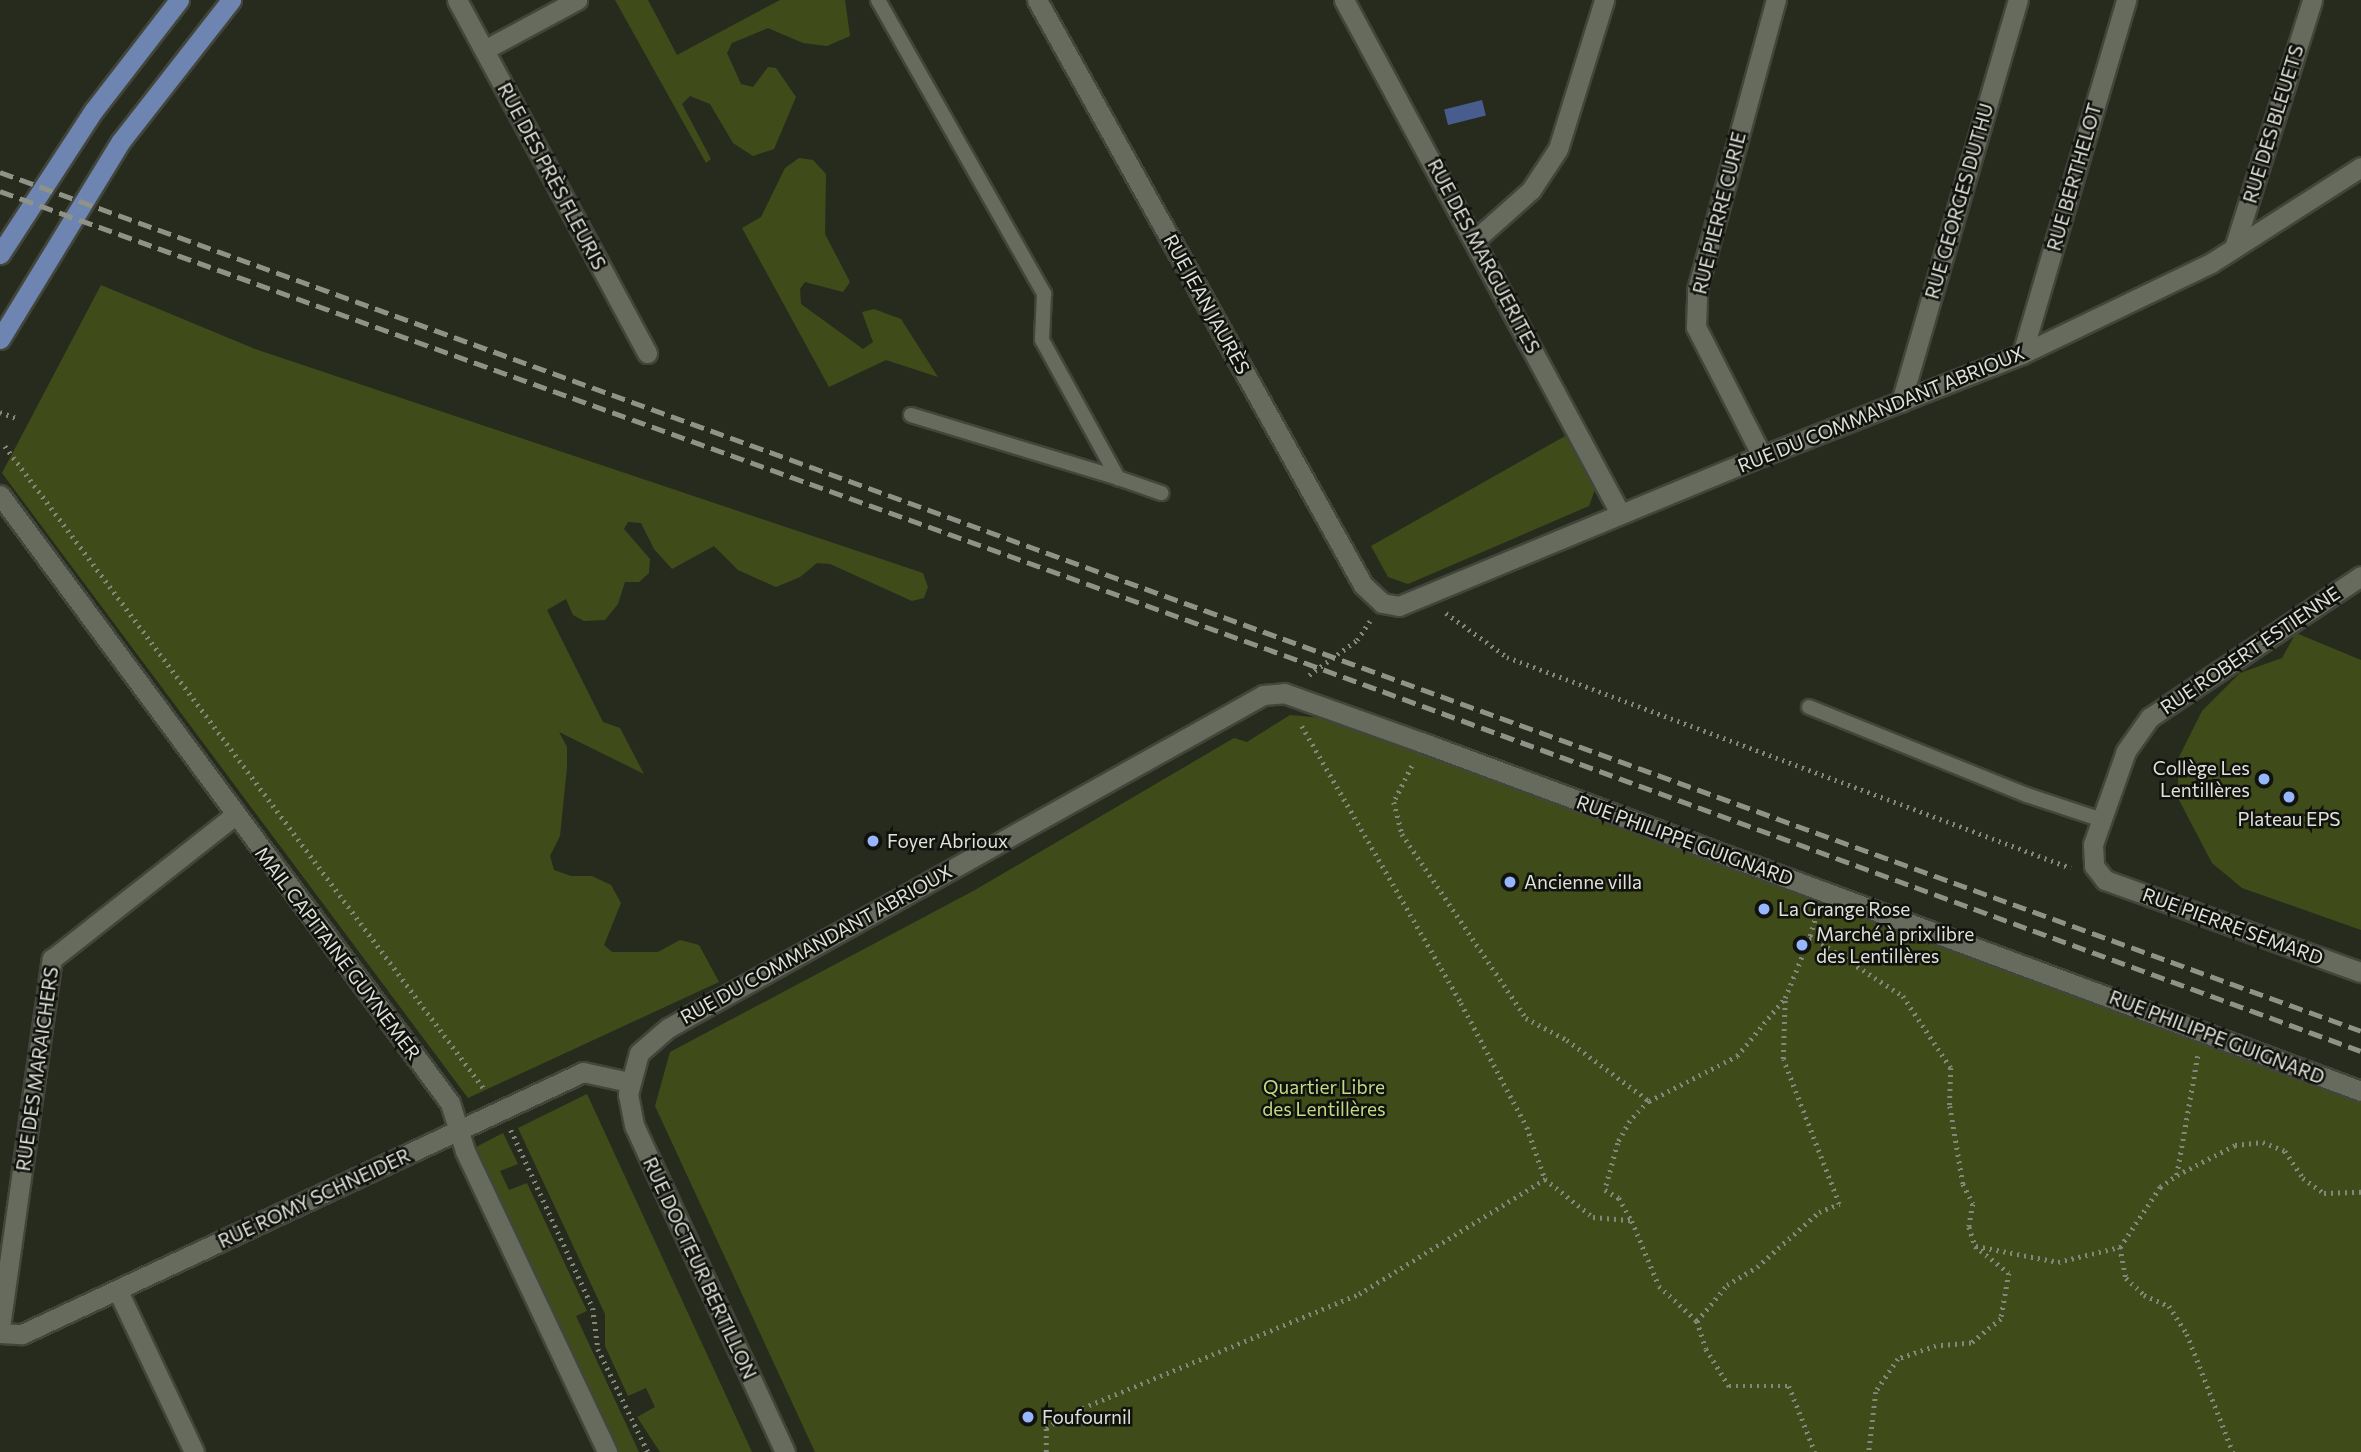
<!DOCTYPE html>
<html>
<head>
<meta charset="utf-8">
<style>
  body { margin:0 }
  #map { position:relative; width:2361px; height:1452px; overflow:hidden; background:#272b1e; font-family:Commissioner,sans-serif }
  div>[style] { position:absolute }
  .green>* { inset:0; background:#3f4c19 }
  .water>* { inset:0; background:#485d8e; transform-origin:0 0 }
  .path>* { height:4.5px; margin-top:-2.25px; transform-origin:0; background:repeating-linear-gradient(90deg,#83877c 0 2px,transparent 0 7px) }
  .roads { filter:drop-shadow(2px 0 #42453a) drop-shadow(-2px 0 #42453a) drop-shadow(0 2px #42453a) drop-shadow(0 -2px #42453a) }
  .service>* { height:14px; margin:-7px; padding:0 7px; transform-origin:7px; border-radius:7px; background:#676b5d }
  .minor>* { height:19px; margin:-9.5px; padding:0 9.5px; transform-origin:9.5px; border-radius:9.5px; background:#676b5d }
  .primary>* { height:19px; margin:-9.5px; padding:0 9.5px; transform-origin:9.5px; border-radius:9.5px; background:#6e85b1 }
  .rail>* { height:5px; margin-top:-2.5px; transform-origin:0; background:repeating-linear-gradient(90deg,#8e9287 0 14px,transparent 0 21px) }
  .dots>* { width:19px; height:19px; translate:-50% -50%; box-sizing:border-box; border:4px solid #11120d; border-radius:50% }
  span { translate:-50% -50%; white-space:nowrap; text-align:center; line-height:1.15; -webkit-text-stroke:5px #11120d; paint-order:stroke }
  .street-label { font-size:19px; color:#dfe2da }
  .poi-label { font-size:19px; color:#dfe2da }
  .right { translate:-100% -50%; text-align:right }
  .left { translate:0 -50%; text-align:left }
  .park-label { font-size:19px; color:#c3db85 }
</style>
</head>
<body>
<div id="map">
  <div class="green">
    <i style="clip-path:polygon(615px 0,648px 0,677px 55px,780px 0,845px 0,850px 36px,827px 46px,803px 43px,768px 28px,732px 43px,727px 53px,741px 84px,753px 87px,768px 67px,776px 68px,796px 97px,774px 149px,753px 156px,733px 143px,710px 104px,690px 96px,682px 104px,711px 159px,706px 163px)"></i>
    <i style="clip-path:polygon(799px 158px,813px 160px,826px 174px,825px 234px,850px 282px,843px 292px,805px 282px,800px 289px,801px 304px,863px 349px,873px 342px,862px 312px,874px 309px,901px 319px,938px 377px,886px 360px,829px 387px,742px 228px,761px 217px,785px 168px)"></i>
    <i style="clip-path:polygon(101px 285px,255px 349px,923px 573px,928px 587px,924px 598px,912px 601px,830px 564px,817px 563px,800px 577px,776px 587px,738px 570px,714px 546px,672px 569px,654px 549px,641px 523px,628px 522px,624px 529px,650px 559px,649px 573px,639px 582px,625px 582px,618px 604px,605px 620px,584px 621px,573px 615px,566px 599px,547px 610px,603px 722px,620px 728px,644px 774px,559px 732px,567px 747px,567px 767px,560px 836px,550px 856px,554px 870px,571px 876px,592px 876px,611px 885px,621px 903px,604px 945px,612px 952px,658px 952px,680px 940px,699px 945px,719px 982px,468px 1098px,2px 473px)"></i>
    <i style="clip-path:polygon(1567px 435px,1596px 487px,1589px 506px,1408px 584px,1388px 577px,1371px 546px)"></i>
    <i style="clip-path:polygon(2296px 633px,2361px 660px,2361px 930px,2242px 888px,2212px 863px,2178px 798px,2178px 759px,2202px 711px,2240px 673px,2282px 658px)"></i>
    <i style="clip-path:polygon(1290px 715px,1323px 718px,2361px 1099px,2361px 1452px,815px 1452px,655px 1106px,670px 1052px,975px 890px,1234px 738px,1247px 742px)"></i>
    <i style="clip-path:polygon(587px 1094px,752px 1452px,660px 1452px,637px 1417px,655px 1407px,646px 1388px,628px 1396px,605px 1346px,605px 1314px,518px 1128px)"></i>
    <i style="clip-path:polygon(503px 1133px,518px 1164px,500px 1171px,509px 1190px,527px 1183px,587px 1311px,576px 1316px,639px 1452px,617px 1452px,476px 1147px)"></i>
  </div>
  <div class="water">
    <i style="left:1482px;top:100px;width:16px;height:39px;rotate:76deg"></i>
  </div>
  <div class="path">
    <i style="left:0;top:412px;width:20px;rotate:20deg"></i>
    <i style="left:5px;top:446px;width:803px;rotate:53.3deg"></i>
    <i style="left:1446px;top:613px;width:75px;rotate:35.8deg"></i>
    <i style="left:1507px;top:657px;width:602px;rotate:20.51deg"></i>
    <i style="left:1309px;top:675px;width:59px;rotate:-36.1deg"></i>
    <i style="left:1357px;top:640px;width:23px;rotate:-56deg"></i>
    <i style="left:1302px;top:726px;width:319px;rotate:60.1deg"></i>
    <i style="left:1461px;top:1003px;width:140px;rotate:62deg"></i>
    <i style="left:1527px;top:1127px;width:55px;rotate:70.9deg"></i>
    <i style="left:1412px;top:766px;width:40px;rotate:116.6deg"></i>
    <i style="left:1394px;top:802px;width:33px;rotate:76deg"></i>
    <i style="left:1402px;top:834px;width:222px;rotate:56deg"></i>
    <i style="left:1526px;top:1018px;width:47px;rotate:28.2deg"></i>
    <i style="left:1567px;top:1040px;width:102px;rotate:36.6deg"></i>
    <i style="left:1649px;top:1101px;width:28px;rotate:134deg"></i>
    <i style="left:1630px;top:1121px;width:25px;rotate:119deg"></i>
    <i style="left:1618px;top:1143px;width:49px;rotate:105.5deg"></i>
    <i style="left:1605px;top:1190px;width:16px;rotate:30deg"></i>
    <i style="left:1619px;top:1198px;width:26px;rotate:61deg"></i>
    <i style="left:1632px;top:1221px;width:70px;rotate:67.4deg"></i>
    <i style="left:1659px;top:1286px;width:52px;rotate:42.6deg"></i>
    <i style="left:1697px;top:1321px;width:29px;rotate:72deg"></i>
    <i style="left:1706px;top:1349px;width:44px;rotate:58.1deg"></i>
    <i style="left:1729px;top:1386px;width:60px"></i>
    <i style="left:1789px;top:1386px;width:71px;rotate:68.5deg"></i>
    <i style="left:1810px;top:936px;width:22px;rotate:-74deg"></i>
    <i style="left:2198px;top:1056px;width:121px;rotate:100deg"></i>
    <i style="left:2177px;top:1175px;width:65px;rotate:-27.3deg"></i>
    <i style="left:2235px;top:1145px;width:28px;rotate:-6deg"></i>
    <i style="left:2263px;top:1142px;width:24px;rotate:22deg"></i>
    <i style="left:2285px;top:1151px;width:32px;rotate:56deg"></i>
    <i style="left:2303px;top:1178px;width:26px;rotate:36deg"></i>
    <i style="left:2324px;top:1193px;width:37px;rotate:-2deg"></i>
    <i style="left:1649px;top:1101px;width:99px;rotate:-27.1deg"></i>
    <i style="left:1737px;top:1056px;width:74px;rotate:-50.5deg"></i>
    <i style="left:511px;top:1130px;width:196px;rotate:65.3deg"></i>
    <i style="left:593px;top:1308px;width:41px;rotate:83deg"></i>
    <i style="left:598px;top:1349px;width:114px;rotate:64.1deg"></i>
    <i style="left:1976px;top:1246px;width:84px;rotate:11deg"></i>
    <i style="left:2058px;top:1262px;width:64px;rotate:-13.6deg"></i>
    <i style="left:2120px;top:1247px;width:72px;rotate:-56.3deg"></i>
    <i style="left:2160px;top:1187px;width:21px;rotate:-35deg"></i>
    <i style="left:2120px;top:1247px;width:32px;rotate:79deg"></i>
    <i style="left:2126px;top:1278px;width:25px;rotate:43deg"></i>
    <i style="left:2144px;top:1295px;width:27px;rotate:24deg"></i>
    <i style="left:2169px;top:1306px;width:33px;rotate:57deg"></i>
    <i style="left:2187px;top:1334px;width:127px;rotate:68.7deg"></i>
    <i style="left:1697px;top:1321px;width:47px;rotate:-50.2deg"></i>
    <i style="left:1727px;top:1285px;width:35px;rotate:-31deg"></i>
    <i style="left:1757px;top:1267px;width:83px;rotate:-41.6deg"></i>
    <i style="left:1819px;top:1212px;width:22px;rotate:-22deg"></i>
    <i style="left:1839px;top:1204px;width:155px;rotate:-111.1deg"></i>
    <i style="left:1783px;top:1059px;width:61px;rotate:-88.1deg"></i>
    <i style="left:1785px;top:998px;width:67px;rotate:-68deg"></i>
    <i style="left:1810px;top:936px;width:111px;rotate:32.8deg"></i>
    <i style="left:1903px;top:996px;width:87px;rotate:56.3deg"></i>
    <i style="left:1951px;top:1068px;width:38px;rotate:92deg"></i>
    <i style="left:1950px;top:1106px;width:79px;rotate:80.5deg"></i>
    <i style="left:1963px;top:1184px;width:22px;rotate:63deg"></i>
    <i style="left:1973px;top:1204px;width:23px;rotate:100deg"></i>
    <i style="left:1969px;top:1227px;width:20px;rotate:72deg"></i>
    <i style="left:1975px;top:1246px;width:43px;rotate:38.5deg"></i>
    <i style="left:2009px;top:1273px;width:47px;rotate:99.9deg"></i>
    <i style="left:2001px;top:1319px;width:38px;rotate:141deg"></i>
    <i style="left:1971px;top:1343px;width:35px;rotate:175deg"></i>
    <i style="left:1936px;top:1346px;width:40px;rotate:161.1deg"></i>
    <i style="left:1898px;top:1359px;width:40px;rotate:124deg"></i>
    <i style="left:1876px;top:1392px;width:60px;rotate:96.7deg"></i>
    <i style="left:1046px;top:1452px;width:24px;rotate:-90deg"></i>
    <i style="left:1046px;top:1428px;width:21px;rotate:-35deg"></i>
    <i style="left:1063px;top:1416px;width:320px;rotate:-22.4deg"></i>
    <i style="left:1359px;top:1294px;width:219px;rotate:-31.7deg"></i>
    <i style="left:1545px;top:1179px;width:61px;rotate:38.4deg"></i>
    <i style="left:1593px;top:1217px;width:38px;rotate:5deg"></i>
  </div>
  <div class="roads">
    <div class="service">
      <i style="left:878px;top:0;width:338px;rotate:60.5deg"></i>
      <i style="left:1044px;top:294px;width:46px;rotate:92.5deg"></i>
      <i style="left:1042px;top:340px;width:158px;rotate:61.2deg"></i>
      <i style="left:1118px;top:478px;width:46px;rotate:19.2deg"></i>
      <i style="left:911px;top:415px;width:216px;rotate:16.9deg"></i>
      <i style="left:1809px;top:707px;width:235px;rotate:22deg"></i>
      <i style="left:2027px;top:795px;width:79px;rotate:18.4deg"></i>
    </div>
    <div class="minor">
      <i style="left:457px;top:0;width:401px;rotate:61.7deg"></i>
      <i style="left:1037px;top:0;width:670px;rotate:60.87deg"></i>
      <i style="left:1363px;top:585px;width:26px;rotate:43deg"></i>
      <i style="left:1382px;top:603px;width:17px;rotate:10deg"></i>
      <i style="left:1399px;top:606px;width:393px;rotate:-22.5deg"></i>
      <i style="left:1762px;top:456px;width:279px;rotate:-21.4deg"></i>
      <i style="left:2022px;top:354px;width:210px;rotate:-25.7deg"></i>
      <i style="left:2211px;top:263px;width:178px;rotate:-32.6deg"></i>
      <i style="left:1344px;top:0;width:583px;rotate:61.72deg"></i>
      <i style="left:484px;top:50px;width:106px;rotate:-28.3deg"></i>
      <i style="left:1476px;top:239px;width:74px;rotate:-41.7deg"></i>
      <i style="left:1531px;top:190px;width:49px;rotate:-56.6deg"></i>
      <i style="left:1558px;top:149px;width:156px;rotate:-72.8deg"></i>
      <i style="left:2234px;top:248px;width:260px;rotate:-72.5deg"></i>
      <i style="left:2022px;top:354px;width:369px;rotate:-73.6deg"></i>
      <i style="left:1901px;top:402px;width:419px;rotate:-73.8deg"></i>
      <i style="left:1762px;top:456px;width:145px;rotate:-117.1deg"></i>
      <i style="left:1696px;top:327px;width:37px;rotate:-88deg"></i>
      <i style="left:1697px;top:290px;width:301px;rotate:-74.8deg"></i>
      <i style="left:0;top:495px;width:756px;rotate:53.49deg"></i>
      <i style="left:450px;top:1103px;width:50px;rotate:72.6deg"></i>
      <i style="left:465px;top:1151px;width:333px;rotate:64.7deg"></i>
      <i style="left:2361px;top:576px;width:254px;rotate:146.2deg"></i>
      <i style="left:2150px;top:717px;width:42px;rotate:125.2deg"></i>
      <i style="left:2126px;top:751px;width:99px;rotate:109.5deg"></i>
      <i style="left:2093px;top:844px;width:22px;rotate:87deg"></i>
      <i style="left:2094px;top:866px;width:18px;rotate:52deg"></i>
      <i style="left:2105px;top:880px;width:272px;rotate:19.8deg"></i>
      <i style="left:118px;top:1291px;width:178px;rotate:64.7deg"></i>
      <i style="left:0;top:1327px;width:372px;rotate:-82deg"></i>
      <i style="left:52px;top:959px;width:233px;rotate:-38.2deg"></i>
      <i style="left:0;top:1333px;width:22px;rotate:3deg"></i>
      <i style="left:22px;top:1334px;width:619px;rotate:-25.03deg"></i>
      <i style="left:583px;top:1072px;width:47px;rotate:12.3deg"></i>
      <i style="left:785px;top:1452px;width:360px;rotate:-114.8deg"></i>
      <i style="left:634px;top:1125px;width:32px;rotate:-101deg"></i>
      <i style="left:628px;top:1094px;width:42px;rotate:-75deg"></i>
      <i style="left:639px;top:1053px;width:38px;rotate:-41deg"></i>
      <i style="left:668px;top:1028px;width:682px;rotate:-29.23deg"></i>
      <i style="left:1263px;top:695px;width:21px;rotate:-5deg"></i>
      <i style="left:1284px;top:693px;width:145px;rotate:19.7deg"></i>
      <i style="left:1421px;top:742px;width:1003px;rotate:20.37deg"></i>
    </div>
    <div class="primary">
      <i style="left:0;top:254px;width:172px;rotate:-56.9deg"></i>
      <i style="left:94px;top:110px;width:139px;rotate:-52.3deg"></i>
      <i style="left:0;top:339px;width:232px;rotate:-58.6deg"></i>
      <i style="left:121px;top:141px;width:179px;rotate:-52deg"></i>
    </div>
  </div>
  <div class="rail">
    <i style="left:0;top:172px;width:2512px;rotate:19.99deg"></i>
    <i style="left:0;top:191px;width:1365px;rotate:19.87deg"></i>
    <i style="left:1284px;top:655px;width:1147px;rotate:20.19deg"></i>
  </div>
  <div class="dots">
    <i style="left:2264px;top:779px;background:#96b6fd"></i>
    <i style="left:2289px;top:797px;background:#96b6fd"></i>
    <i style="left:873px;top:841px;background:#96b6fd"></i>
    <i style="left:1510px;top:882px;background:#96b6fd"></i>
    <i style="left:1764px;top:909px;background:#96b6fd"></i>
    <i style="left:1802px;top:945px;background:#96b6fd"></i>
    <i style="left:1028px;top:1417px;background:#96b6fd"></i>
  </div>
  <div class="street-label">
    <span style="left:2273px;top:124px;rotate:-73deg">RUE DES BLEUETS</span>
    <span style="left:552px;top:176px;rotate:62deg">RUE DES PRÈS FLEURIS</span>
    <span style="left:2074px;top:177px;rotate:-74deg">RUE BERTHELOT</span>
    <span style="left:1959px;top:201px;rotate:-74deg">RUE GEORGES DUTHU</span>
    <span style="left:1719px;top:213px;rotate:-76deg">RUE PIERRE CURIE</span>
    <span style="left:1484px;top:256px;rotate:62deg">RUE DES MARGUERITES</span>
    <span style="left:1207px;top:304px;rotate:61deg">RUE JEAN JAURÈS</span>
    <span style="left:1881px;top:409px;rotate:-22deg">RUE DU COMMANDANT ABRIOUX</span>
    <span style="left:2250px;top:650px;rotate:-34deg">RUE ROBERT ESTIENNE</span>
    <span style="left:1685px;top:840px;rotate:20deg">RUE PHILIPPE GUIGNARD</span>
    <span style="left:2233px;top:926px;rotate:20deg">RUE PIERRE SEMARD</span>
    <span style="left:816px;top:944px;rotate:-29deg">RUE DU COMMANDANT ABRIOUX</span>
    <span style="left:338px;top:953px;rotate:53deg">MAIL CAPITAINE GUYNEMER</span>
    <span style="left:2217px;top:1037px;rotate:21deg">RUE PHILIPPE GUIGNARD</span>
    <span style="left:37px;top:1069px;rotate:-82deg">RUE DES MARAICHERS</span>
    <span style="left:314px;top:1198px;rotate:-25deg">RUE ROMY SCHNEIDER</span>
    <span style="left:700px;top:1268px;rotate:65deg">RUE DOCTEUR BERTILLON</span>
  </div>
  <div class="poi-label">
    <span class="right" style="left:2250px;top:779px">Collège Les<br>Lentillères</span>
    <span style="left:2289px;top:819px">Plateau EPS</span>
    <span class="left" style="left:887px;top:841px">Foyer Abrioux</span>
    <span class="left" style="left:1524px;top:882px">Ancienne villa</span>
    <span class="left" style="left:1778px;top:909px">La Grange Rose</span>
    <span class="left" style="left:1816px;top:945px">Marché à prix libre<br>des Lentillères</span>
    <span class="left" style="left:1042px;top:1417px">Foufournil</span>
  </div>
  <div class="park-label">
    <span style="left:1324px;top:1098px">Quartier Libre<br>des Lentillères</span>
  </div>
</div>
</body>
</html>
